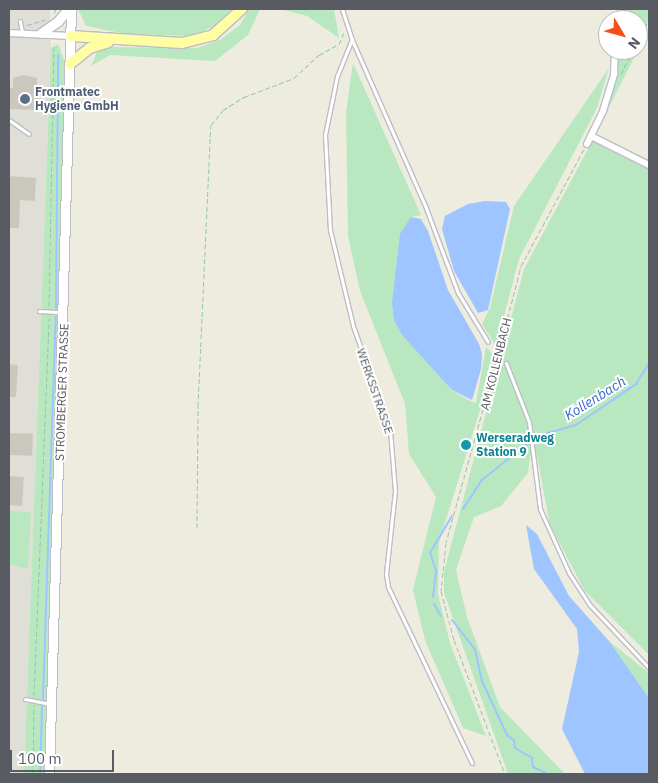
<!DOCTYPE html>
<html>
<head>
<meta charset="utf-8">
<style>
  body { margin:0 }
  #map { position:relative; width:658px; height:783px; overflow:hidden; background:#edecdf; font-family:"IBM Plex Sans",sans-serif }
  div>[style] { position:absolute }
  .industrial>* { inset:0; background:#e0dfd7 }
  .green>* { inset:0; background:#b9e8c0 }
  .water>* { inset:0; background:#9ec5ff }
  .stream>* { height:2px; margin:-1px; padding:0 1px; transform-origin:1px; border-radius:1px; background:#9ec5ff }
  .building>* { inset:0; background:#cac8be; transform-origin:0 0 }
  .path>* { height:1px; margin-top:-0.5px; transform-origin:0; background:repeating-linear-gradient(90deg,#92c9a9 0 5px,transparent 0 7.5px) }
  .roads { filter:drop-shadow(1px 0 #bdbec5) drop-shadow(-1px 0 #bdbec5) drop-shadow(0 1px #bdbec5) drop-shadow(0 -1px #bdbec5) }
  .service>* { height:3px; margin:-1.5px; padding:0 1.5px; transform-origin:1.5px; border-radius:1.5px; background:#fff }
  .minor>* { height:6px; margin:-3px; padding:0 3px; transform-origin:3px; border-radius:3px; background:#fff }
  .secondary>* { height:9px; margin:-4.5px; padding:0 4.5px; transform-origin:4.5px; border-radius:4.5px; background:#fff }
  .primary>* { height:10px; margin:-5px; padding:0 5px; transform-origin:5px; border-radius:5px; background:#fffea3 }
  .path-bridge>* { height:1px; margin-top:-0.5px; transform-origin:0; background:repeating-linear-gradient(90deg,#92c9a9 0 5px,transparent 0 7.5px) }
  .dots>* { width:14px; height:14px; translate:-50% -50%; box-sizing:border-box; border:2px solid #fff; border-radius:50% }
  span { translate:-50% -50%; white-space:nowrap; text-align:center; line-height:1.15; -webkit-text-stroke:4px #fff; paint-order:stroke }
  .service-label { font-size:12px; color:#4e5e75; font-weight:700 }
  .left { translate:0 -50%; text-align:left }
  .street-label { font-size:12px; color:#585b62 }
  .culture-label { font-size:12px; color:#0d838f; font-weight:700 }
  .water-label { font-size:14px; color:#3668cc; font-style:italic }
  .frame { position:absolute; inset:0; border:10px solid #585b62; pointer-events:none }
  .north { position:absolute; left:598px; top:10px; width:50px; height:50px; box-sizing:border-box; background:#fff; border:1px solid #bcbdc0; border-radius:50%; rotate:127deg; font-size:14px; font-weight:700; line-height:20px; text-align:center; color:#585b62 }
  .north::after { content:''; display:block; margin:auto; width:18px; height:22px; background:#f84e1a; clip-path:polygon(50% 0,100% 100%,50% 72%,0 100%) }
  .scale { position:absolute; left:10px; top:750px; width:104px; height:22px; box-sizing:border-box; border:2px solid #585b62; border-top:0; padding-left:6px; font-size:15px; line-height:18px; white-space:nowrap; color:#585b62; -webkit-text-stroke:4px #fff; paint-order:stroke }
</style>
</head>
<body>
<div id="map">
  <div class="industrial">
    <i style="clip-path:polygon(9px 9px,50px 9px,51px 48px,24px 774px,9px 774px)"></i>
  </div>
  <div class="green">
    <i style="clip-path:polygon(78px 9px,231px 9px,222px 22px,193px 36px,126px 34px,86px 26px)"></i>
    <i style="clip-path:polygon(249px 9px,260px 9px,248px 35px,215px 61px,110px 55px,91px 66px,97px 52px,109px 47px,197px 48px,220px 40px,240px 25px)"></i>
    <i style="clip-path:polygon(280px 9px,334px 9px,339px 38px,307px 16px)"></i>
    <i style="clip-path:polygon(626px 9px,649px 9px,649px 16px,643px 40px,607px 111px,618px 50px,638px 50px,638px 20px,622px 20px)"></i>
    <i style="clip-path:polygon(58px 44px,65px 62px,63px 194px,44px 774px,24px 774px,51px 48px)"></i>
    <i style="clip-path:polygon(353px 63px,421px 215px,411px 217px,392px 303px,451px 390px,470px 401px,476px 403px,486px 347px,493px 354px,480px 410px,439px 542px,438px 594px,450px 643px,486px 736px,463px 728px,425px 640px,413px 590px,436px 497px,409px 454px,405px 404px,360px 291px,348px 236px,346px 112px)"></i>
    <i style="clip-path:polygon(609px 68px,597px 108px,519px 259px,496px 346px,482px 324px,490px 308px,514px 206px)"></i>
    <i style="clip-path:polygon(596px 134px,649px 160px,649px 655px,585px 591px,550px 525px,537px 456px,530px 456px,528px 473px,501px 506px,474px 517px,456px 570px,467px 617px,500px 707px,565px 774px,508px 774px,444px 593px,444px 572px,524px 269px)"></i>
    <i style="clip-path:polygon(9px 511px,31px 512px,28px 569px,9px 564px)"></i>
    <i style="clip-path:polygon(609px 641px,649px 673px,649px 698px,647px 695px)"></i>
  </div>
  <div class="water">
    <i style="clip-path:polygon(485px 201px,506px 202px,510px 209px,488px 310px,478px 313px,454px 271px,442px 229px,445px 216px,468px 204px)"></i>
    <i style="clip-path:polygon(411px 217px,421px 219px,428px 231px,448px 290px,479px 344px,482px 354px,481px 369px,472px 400px,452px 390px,402px 335px,394px 320px,392px 303px,400px 234px)"></i>
    <i style="clip-path:polygon(526px 525px,537px 534px,569px 596px,609px 641px,649px 698px,649px 774px,585px 774px,562px 729px,579px 652px,577px 629px,534px 569px)"></i>
  </div>
  <div class="stream">
    <i style="left:56px;top:308px;width:253px;rotate:-89.5deg"></i>
    <i style="left:541px;top:435px;width:36px;rotate:-16deg"></i>
    <i style="left:576px;top:425px;width:73px;rotate:-34.3deg"></i>
    <i style="left:636px;top:384px;width:25px;rotate:-58deg"></i>
    <i style="left:463px;top:509px;width:35px;rotate:-57deg"></i>
    <i style="left:482px;top:480px;width:58px;rotate:-38.7deg"></i>
    <i style="left:433px;top:597px;width:26px;rotate:-83deg"></i>
    <i style="left:436px;top:571px;width:19px;rotate:-108deg"></i>
    <i style="left:430px;top:553px;width:43px;rotate:-59.3deg"></i>
    <i style="left:434px;top:604px;width:14px;rotate:60deg"></i>
    <i style="left:452px;top:620px;width:37px;rotate:52deg"></i>
    <i style="left:475px;top:649px;width:33px;rotate:78deg"></i>
    <i style="left:482px;top:681px;width:60px;rotate:65.2deg"></i>
    <i style="left:507px;top:735px;width:9px;rotate:36deg"></i>
    <i style="left:514px;top:740px;width:8px;rotate:83deg"></i>
    <i style="left:515px;top:748px;width:20px;rotate:30deg"></i>
    <i style="left:532px;top:758px;width:9px;rotate:84deg"></i>
    <i style="left:533px;top:767px;width:17px;rotate:25deg"></i>
    <i style="left:43px;top:699px;width:382px;rotate:-88.1deg"></i>
    <i style="left:40px;top:774px;width:68px;rotate:-88.3deg"></i>
  </div>
  <div class="building">
    <i style="clip-path:polygon(24px 75px,37px 78px,37px 89px,41px 89px,40px 110px,9px 109px,9px 88px,13px 88px,13px 78px)"></i>
    <i style="clip-path:polygon(9px 176px,36px 178px,35px 201px,20px 200px,19px 228px,9px 228px)"></i>
    <i style="clip-path:polygon(9px 364px,18px 365px,16px 397px,9px 397px)"></i>
    <i style="left:9px;top:433px;width:24px;height:22px;rotate:2deg"></i>
    <i style="left:9px;top:476px;width:15px;height:29px;rotate:4deg"></i>
  </div>
  <div class="path">
    <i style="left:54px;top:13px;width:4px;rotate:-63deg"></i>
    <i style="left:27px;top:25px;width:19px;rotate:-16deg"></i>
    <i style="left:638px;top:41px;width:20px;rotate:-63deg"></i>
    <i style="left:621px;top:74px;width:27px;rotate:-63deg"></i>
    <i style="left:49px;top:306px;width:263px;rotate:-88.9deg"></i>
    <i style="left:502px;top:340px;width:76px;rotate:-75.6deg"></i>
    <i style="left:521px;top:266px;width:133px;rotate:-61.7deg"></i>
    <i style="left:493px;top:373px;width:176px;rotate:105.5deg"></i>
    <i style="left:446px;top:543px;width:48px;rotate:95.9deg"></i>
    <i style="left:441px;top:591px;width:51px;rotate:75.1deg"></i>
    <i style="left:454px;top:640px;width:143px;rotate:69.2deg"></i>
    <i style="left:197px;top:528px;width:122px;rotate:-89.5deg"></i>
    <i style="left:198px;top:406px;width:281px;rotate:-87.4deg"></i>
    <i style="left:211px;top:125px;width:19px;rotate:-51deg"></i>
    <i style="left:223px;top:110px;width:25px;rotate:-32deg"></i>
    <i style="left:244px;top:97px;width:53px;rotate:-20.8deg"></i>
    <i style="left:294px;top:78px;width:34px;rotate:-43deg"></i>
    <i style="left:319px;top:55px;width:23px;rotate:-29deg"></i>
    <i style="left:339px;top:44px;width:12px;rotate:-66deg"></i>
    <i style="left:34px;top:696px;width:378px;rotate:-87.7deg"></i>
    <i style="left:33px;top:774px;width:69px;rotate:-89.2deg"></i>
  </div>
  <div class="roads">
    <div class="service">
      <i style="left:342px;top:9px;width:32px;rotate:72deg"></i>
      <i style="left:352px;top:39px;width:40px;rotate:112deg"></i>
      <i style="left:337px;top:76px;width:60px;rotate:101.5deg"></i>
      <i style="left:325px;top:135px;width:95px;rotate:87deg"></i>
      <i style="left:330px;top:230px;width:99px;rotate:76.5deg"></i>
      <i style="left:353px;top:326px;width:110px;rotate:70.4deg"></i>
      <i style="left:390px;top:430px;width:61px;rotate:85.3deg"></i>
      <i style="left:395px;top:491px;width:83px;rotate:96.2deg"></i>
      <i style="left:386px;top:574px;width:13px;rotate:81deg"></i>
      <i style="left:388px;top:587px;width:195px;rotate:64.5deg"></i>
      <i style="left:20px;top:21px;width:11px;rotate:80deg"></i>
      <i style="left:352px;top:40px;width:184px;rotate:66.2deg"></i>
      <i style="left:426px;top:208px;width:91px;rotate:69.4deg"></i>
      <i style="left:458px;top:293px;width:57px;rotate:58.5deg"></i>
      <i style="left:9px;top:120px;width:24px;rotate:35deg"></i>
      <i style="left:39px;top:311px;width:22px;rotate:3deg"></i>
      <i style="left:506px;top:363px;width:63px;rotate:68.7deg"></i>
      <i style="left:529px;top:422px;width:88px;rotate:82.8deg"></i>
      <i style="left:540px;top:509px;width:70px;rotate:65.6deg"></i>
      <i style="left:569px;top:573px;width:37px;rotate:57deg"></i>
      <i style="left:589px;top:604px;width:88px;rotate:46.8deg"></i>
      <i style="left:25px;top:699px;width:26px;rotate:11deg"></i>
    </div>
    <div class="minor">
      <i style="left:619px;top:20px;width:11px;rotate:-75deg"></i>
      <i style="left:9px;top:33px;width:62px;rotate:2.8deg"></i>
      <i style="left:591px;top:136px;width:65px;rotate:26.6deg"></i>
      <i style="left:587px;top:144px;width:37px;rotate:-64deg"></i>
      <i style="left:603px;top:111px;width:39px;rotate:-73deg"></i>
      <i style="left:614px;top:74px;width:24px;rotate:-88deg"></i>
    </div>
    <div class="secondary">
      <i style="left:41px;top:33px;width:21px;rotate:-35deg"></i>
      <i style="left:58px;top:21px;width:16px;rotate:-50deg"></i>
      <i style="left:49px;top:774px;width:765px;rotate:-88.35deg"></i>
    </div>
    <div class="primary">
      <i style="left:71px;top:36px;width:111px;rotate:3.6deg"></i>
      <i style="left:182px;top:43px;width:32px;rotate:-14deg"></i>
      <i style="left:213px;top:35px;width:39px;rotate:-42deg"></i>
      <i style="left:70px;top:64px;width:26px;rotate:-39deg"></i>
      <i style="left:90px;top:48px;width:19px;rotate:-18deg"></i>
    </div>
  </div>
  <div class="path-bridge">
    <i style="left:493px;top:373px;width:34px;rotate:-75deg"></i>
  </div>
  <div class="dots">
    <i style="left:25px;top:99px;background:#5c6f8a"></i>
    <i style="left:466px;top:445px;background:#0f9aa8"></i>
  </div>
  <div class="service-label">
    <span class="left" style="left:35px;top:99px">Frontmatec<br>Hygiene GmbH</span>
  </div>
  <div class="street-label">
    <span style="left:496px;top:364px;rotate:-76deg">AM KOLLENBACH</span>
    <span style="left:375px;top:391px;rotate:71deg">WERKSSTRASSE</span>
    <span style="left:62px;top:392px;rotate:-88deg">STROMBERGER STRASSE</span>
  </div>
  <div class="culture-label">
    <span class="left" style="left:476px;top:445px">Werseradweg<br>Station 9</span>
  </div>
  <div class="water-label">
    <span style="left:595px;top:398px;rotate:-32deg">Kollenbach</span>
  </div>
  <div class="frame"></div>
  <div class="north">N</div>
  <div class="scale">100 m</div>
</div>
</body>
</html>
